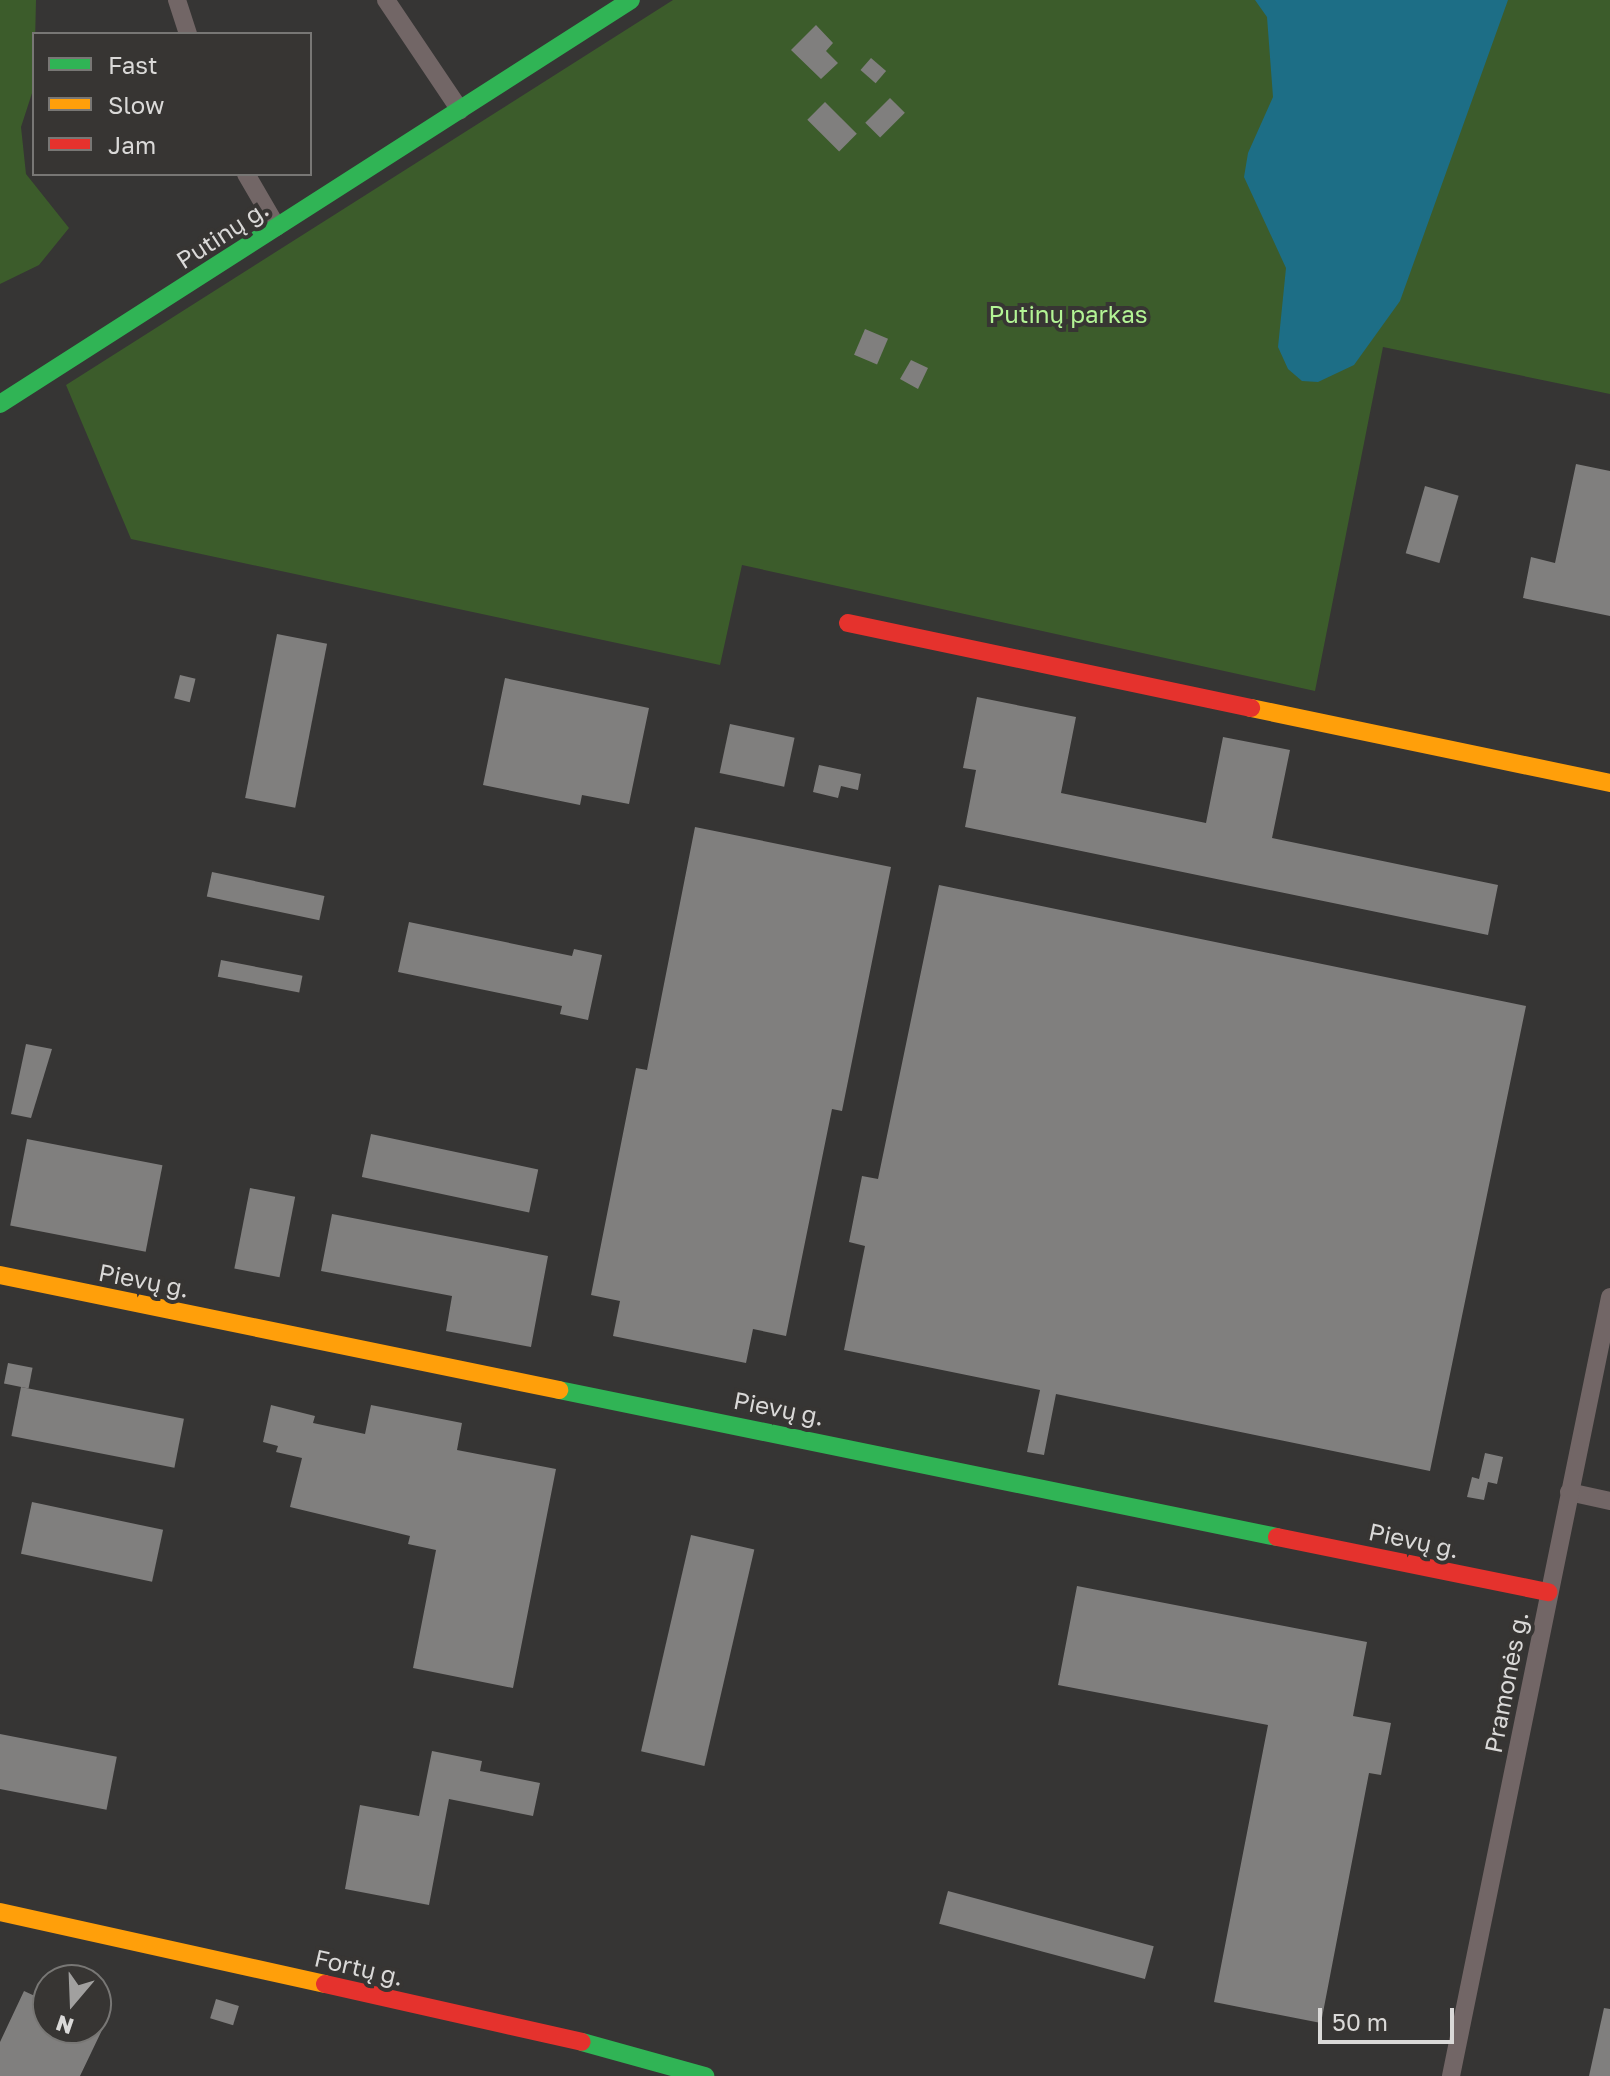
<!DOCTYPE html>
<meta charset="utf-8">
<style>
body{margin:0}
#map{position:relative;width:1610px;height:2076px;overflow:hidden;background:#363534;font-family:"Golos Text",sans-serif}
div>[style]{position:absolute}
.green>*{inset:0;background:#3c5c2b}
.water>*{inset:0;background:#1d6e86}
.building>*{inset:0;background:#807f7e;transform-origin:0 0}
.street>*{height:18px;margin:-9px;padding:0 9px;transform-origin:9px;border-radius:9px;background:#726666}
.fast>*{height:18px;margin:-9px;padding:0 9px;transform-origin:9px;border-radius:9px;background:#30b455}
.slow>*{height:18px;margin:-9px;padding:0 9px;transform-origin:9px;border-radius:9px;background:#ff9f0a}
.jam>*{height:18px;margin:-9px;padding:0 9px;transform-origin:9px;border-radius:9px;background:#e5322d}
span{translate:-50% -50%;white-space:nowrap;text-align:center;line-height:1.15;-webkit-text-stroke:8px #373533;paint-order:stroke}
.street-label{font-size:24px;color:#dad9d8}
.park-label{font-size:24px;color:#b3f495}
.legend{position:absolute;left:32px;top:32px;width:280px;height:144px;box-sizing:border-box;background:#373533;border:2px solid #787775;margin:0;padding:10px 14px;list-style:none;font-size:24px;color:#dad9d8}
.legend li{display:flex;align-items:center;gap:16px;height:40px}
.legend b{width:40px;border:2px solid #787775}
.north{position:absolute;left:32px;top:1964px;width:80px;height:80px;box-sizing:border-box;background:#373533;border:2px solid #787775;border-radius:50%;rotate:199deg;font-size:22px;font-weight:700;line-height:32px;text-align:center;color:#dad9d8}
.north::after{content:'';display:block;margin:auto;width:28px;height:36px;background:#a1a09f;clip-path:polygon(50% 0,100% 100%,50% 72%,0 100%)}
.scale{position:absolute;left:1318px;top:2008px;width:136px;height:36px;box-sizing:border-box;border:4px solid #dad9d8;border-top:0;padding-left:10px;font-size:24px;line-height:28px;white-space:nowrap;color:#dad9d8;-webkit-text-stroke:6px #373533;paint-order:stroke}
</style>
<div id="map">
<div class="green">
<i style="clip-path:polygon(0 0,36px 0,34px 87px,21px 127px,26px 174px,69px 228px,39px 265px,0 284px)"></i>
<i style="clip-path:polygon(673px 0,1610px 0,1610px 394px,1383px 347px,1315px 691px,742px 565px,720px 665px,131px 539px,66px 385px)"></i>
</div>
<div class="water">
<i style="clip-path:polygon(1255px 0,1508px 0,1400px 301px,1354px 365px,1318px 382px,1302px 381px,1288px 369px,1278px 347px,1286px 268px,1244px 177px,1248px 153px,1273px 97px,1267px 17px)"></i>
</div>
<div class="building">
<i style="clip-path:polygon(816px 25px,833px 43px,826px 51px,838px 63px,821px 79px,791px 50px)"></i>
<i style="left:871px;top:58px;width:20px;height:16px;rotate:41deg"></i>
<i style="left:890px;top:98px;width:21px;height:35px;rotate:45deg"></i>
<i style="left:825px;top:102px;width:45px;height:25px;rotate:45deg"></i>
<i style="left:865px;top:329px;width:25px;height:28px;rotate:23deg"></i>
<i style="clip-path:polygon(911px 360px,928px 368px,918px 389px,900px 379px)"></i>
<i style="clip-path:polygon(1576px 464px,1610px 471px,1610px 616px,1523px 598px,1531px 557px,1555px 563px)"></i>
<i style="left:1425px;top:486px;width:35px;height:70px;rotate:16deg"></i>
<i style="left:277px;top:634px;width:51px;height:167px;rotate:11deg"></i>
<i style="left:180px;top:675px;width:16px;height:24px;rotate:14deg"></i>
<i style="clip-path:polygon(505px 678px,649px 708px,629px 804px,582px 795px,580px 805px,483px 785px)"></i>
<i style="clip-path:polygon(977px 697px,1076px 717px,1061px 793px,1206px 823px,1223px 737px,1290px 750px,1272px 838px,1498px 885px,1488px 935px,965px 827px,976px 770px,963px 768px)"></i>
<i style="left:730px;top:724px;width:66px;height:50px;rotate:12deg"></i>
<i style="clip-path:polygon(819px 765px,861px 774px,858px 790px,841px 786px,838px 798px,813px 792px)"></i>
<i style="clip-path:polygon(695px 827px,891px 867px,842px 1111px,832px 1109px,786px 1336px,753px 1329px,746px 1363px,613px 1336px,620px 1301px,591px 1295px,636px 1068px,647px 1070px)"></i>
<i style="left:212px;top:872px;width:115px;height:25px;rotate:12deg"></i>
<i style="clip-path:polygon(939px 885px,1526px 1006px,1430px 1471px,1056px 1394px,1044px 1455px,1027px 1452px,1040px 1390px,844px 1350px,865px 1246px,849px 1242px,862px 1176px,878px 1179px)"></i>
<i style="clip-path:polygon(409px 922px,572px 956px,574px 949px,602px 955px,588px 1020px,560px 1014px,562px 1006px,398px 972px)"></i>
<i style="left:221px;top:960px;width:83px;height:17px;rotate:11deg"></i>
<i style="clip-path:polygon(26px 1044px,52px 1049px,31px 1118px,11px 1114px)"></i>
<i style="left:371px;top:1134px;width:171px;height:44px;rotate:12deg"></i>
<i style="left:27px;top:1139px;width:138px;height:88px;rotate:11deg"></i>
<i style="left:250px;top:1188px;width:46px;height:82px;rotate:11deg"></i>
<i style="clip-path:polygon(332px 1214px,548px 1256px,531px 1347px,446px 1331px,452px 1296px,321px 1271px)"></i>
<i style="left:8px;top:1363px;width:25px;height:21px;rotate:11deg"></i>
<i style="left:21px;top:1387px;width:166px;height:50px;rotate:11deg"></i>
<i style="clip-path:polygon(271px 1405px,315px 1416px,313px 1423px,365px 1434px,371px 1405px,462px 1423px,457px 1450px,556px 1469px,513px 1688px,413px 1668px,436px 1550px,408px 1544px,410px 1536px,290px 1507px,302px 1458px,276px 1452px,278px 1446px,263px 1442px)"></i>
<i style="clip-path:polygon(1485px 1453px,1503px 1457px,1497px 1484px,1488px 1482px,1484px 1500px,1467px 1497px,1472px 1477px,1479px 1479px)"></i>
<i style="left:32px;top:1502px;width:134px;height:53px;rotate:12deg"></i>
<i style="left:691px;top:1535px;width:65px;height:222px;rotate:13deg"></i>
<i style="clip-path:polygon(1077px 1586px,1367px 1642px,1353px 1716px,1391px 1723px,1381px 1775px,1369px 1773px,1321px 2023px,1214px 2002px,1268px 1725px,1058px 1685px)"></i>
<i style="left:0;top:1734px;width:119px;height:54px;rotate:11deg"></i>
<i style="clip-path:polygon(432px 1751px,482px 1761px,480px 1771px,540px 1783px,533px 1816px,449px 1799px,429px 1905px,345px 1889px,360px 1805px,419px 1816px)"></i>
<i style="left:948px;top:1891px;width:213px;height:34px;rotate:15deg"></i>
<i style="clip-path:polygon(24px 1991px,48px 2002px,48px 2028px,103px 2028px,80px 2076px,0 2076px,0 2042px)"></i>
<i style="left:216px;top:1999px;width:24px;height:20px;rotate:17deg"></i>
<i style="clip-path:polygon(1604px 2008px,1610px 2009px,1610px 2076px,1589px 2076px)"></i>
</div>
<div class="street">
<i style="left:177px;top:0;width:36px;rotate:72deg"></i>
<i style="left:386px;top:0;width:133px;rotate:56.1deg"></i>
<i style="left:246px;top:174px;width:61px;rotate:59.7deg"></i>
<i style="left:1569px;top:1492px;width:42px;rotate:12.4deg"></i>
<i style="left:1451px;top:2076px;width:795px;rotate:-78.46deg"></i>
</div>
<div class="fast">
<i style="left:0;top:404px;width:749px;rotate:-32.63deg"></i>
<i style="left:559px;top:1390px;width:733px;rotate:11.57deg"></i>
<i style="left:582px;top:2042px;width:128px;rotate:15.5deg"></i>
</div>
<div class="slow">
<i style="left:1251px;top:708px;width:367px;rotate:11.8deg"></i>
<i style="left:0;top:1275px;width:571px;rotate:11.62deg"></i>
<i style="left:0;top:1912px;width:333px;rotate:12.5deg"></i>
</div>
<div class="jam">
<i style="left:848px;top:623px;width:412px;rotate:11.9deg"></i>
<i style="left:1277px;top:1537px;width:277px;rotate:11.5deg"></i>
<i style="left:325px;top:1984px;width:263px;rotate:12.7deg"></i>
</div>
<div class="street-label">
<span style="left:222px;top:234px;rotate:-33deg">Putinų g.</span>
<span style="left:144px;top:1280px;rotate:11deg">Pievų g.</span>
<span style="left:779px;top:1408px;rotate:11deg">Pievų g.</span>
<span style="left:1414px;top:1540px;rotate:12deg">Pievų g.</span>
<span style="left:1506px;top:1682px;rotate:-79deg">Pramonės g.</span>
<span style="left:359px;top:1967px;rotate:13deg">Fortų g.</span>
</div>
<div class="park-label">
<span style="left:1068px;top:314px">Putinų parkas</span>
</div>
<ul class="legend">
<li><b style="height:10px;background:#30b455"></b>Fast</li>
<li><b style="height:10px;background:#ff9f0a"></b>Slow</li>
<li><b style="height:10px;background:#e5322d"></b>Jam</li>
</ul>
<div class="north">N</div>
<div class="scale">50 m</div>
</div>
